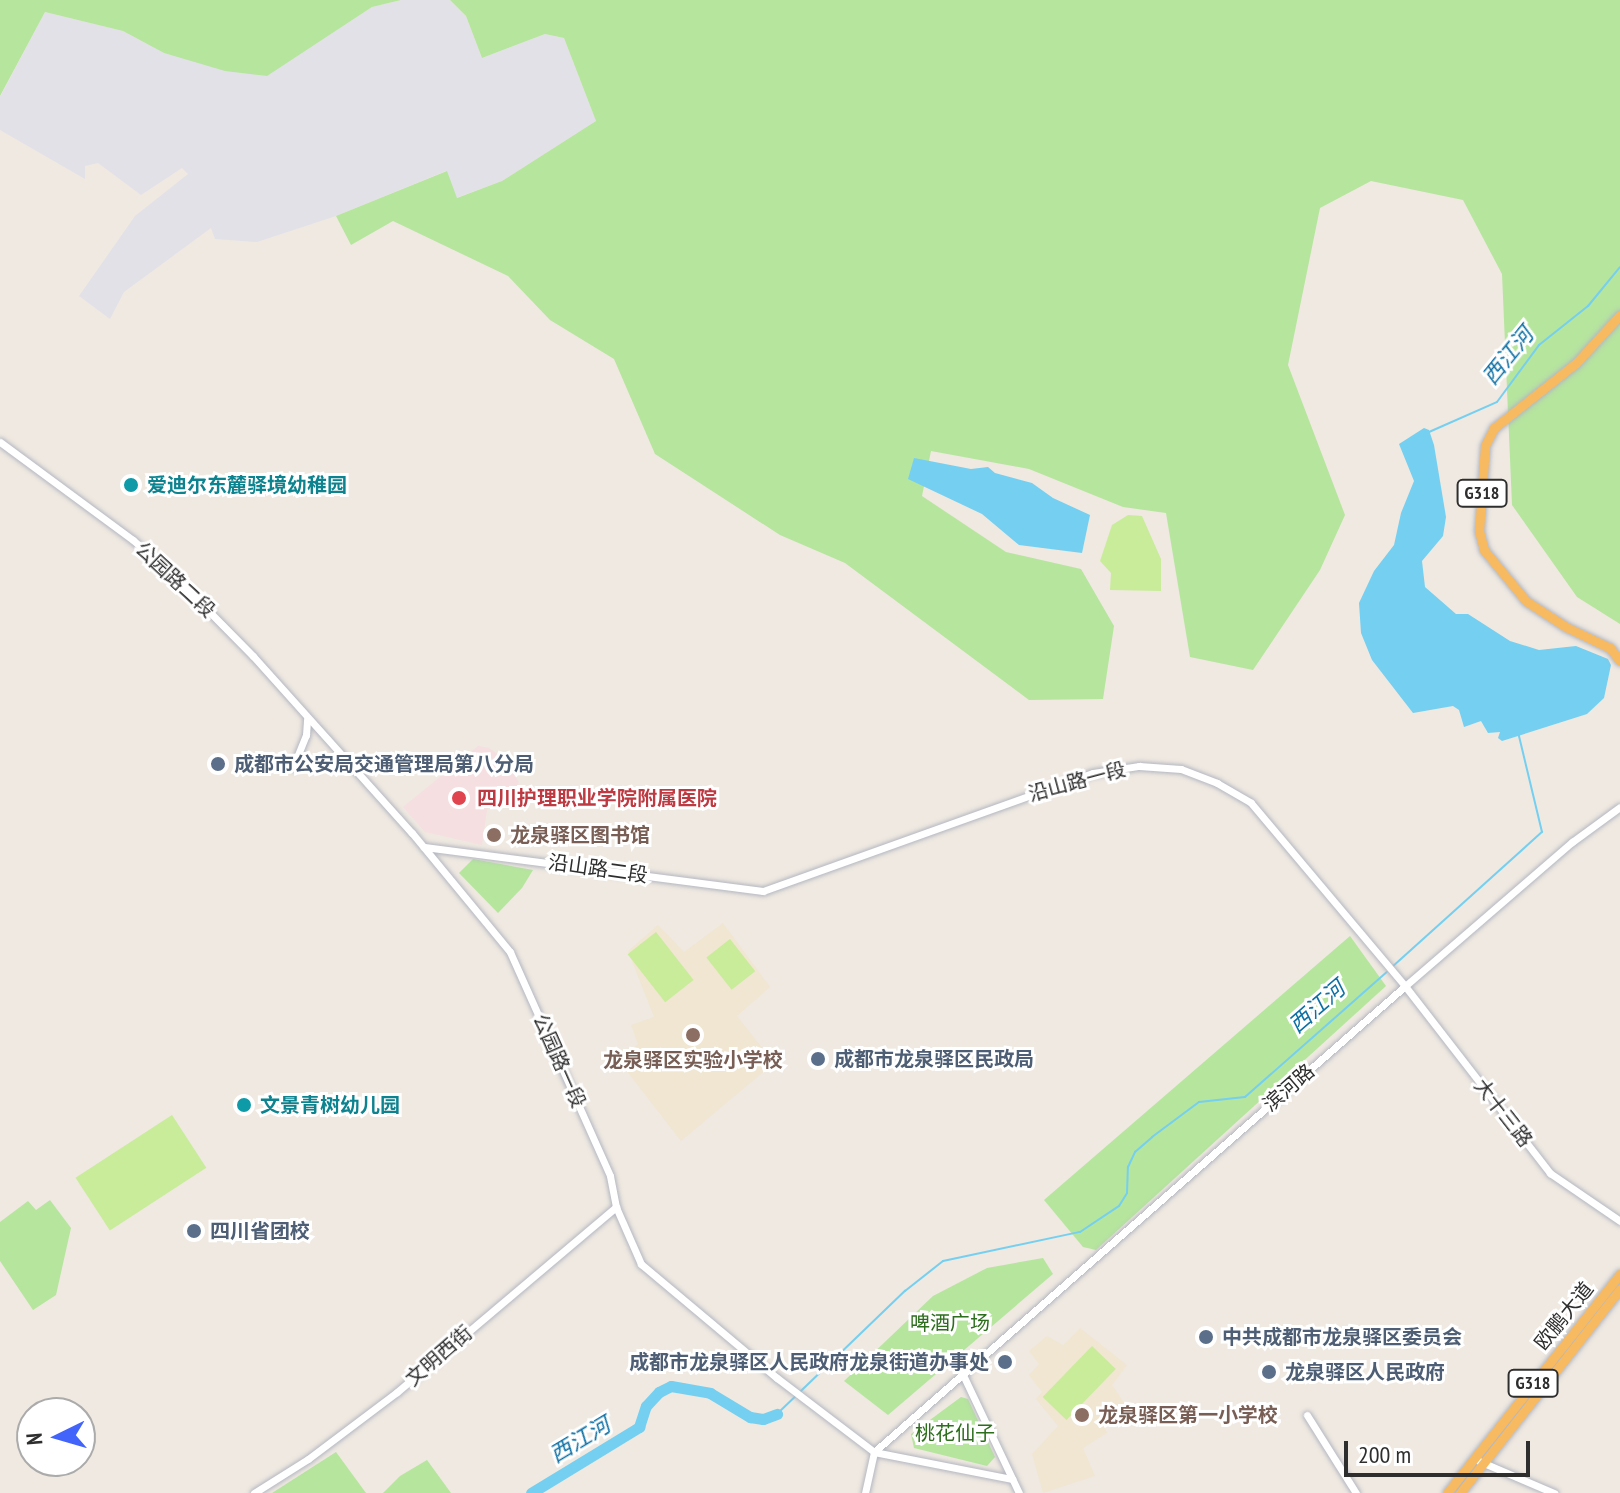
<!DOCTYPE html>
<meta charset="utf-8">
<style>
body{margin:0}
#map{position:relative;width:1620px;height:1493px;overflow:hidden;background:#efe9e1;font-family:"PT Sans Narrow","Noto Sans SC",sans-serif}
div>[style]{position:absolute}
.industrial>*{inset:0;background:#e3e1e8}
.education>*{inset:0;background:#f0e6d1}
.medical>*{inset:0;background:#f5dfe0}
.green>*{inset:0;background:#b6e59e}
.pitch>*{inset:0;background:#c9ec9a;transform-origin:0 0}
.water>*{inset:0;background:#75cff0}
.stream>*{height:2px;margin:-1px;padding:0 1px;transform-origin:1px;border-radius:1px;background:#75cff0}
.river>*{height:11px;margin:-5.5px;padding:0 5.5px;transform-origin:5.5px;border-radius:5.5px;background:#75cff0}
.roads{filter:drop-shadow(0 0 2px #b4b7c1) drop-shadow(0 0 2px #b4b7c1)}
.tertiary>*{height:7px;margin:-3.5px;padding:0 3.5px;transform-origin:3.5px;border-radius:3.5px;background:#fff}
.trunk>*{height:9px;margin:-4.5px;padding:0 4.5px;transform-origin:4.5px;border-radius:4.5px;background:#f8ba60}
.dots>*{width:22px;height:22px;translate:-50% -50%;box-sizing:border-box;border:4px solid #fff;border-radius:50%}
span{translate:-50% -50%;white-space:nowrap;text-align:center;line-height:1.15;-webkit-text-stroke:6px #fff;paint-order:stroke}
.shield-label span{padding:2px 6px;background:#fff;border:2px solid;border-radius:6px;-webkit-text-stroke-width:0}
.shield-label{font-size:18px;color:#2e2e2e;font-weight:700}
.culture-label{font-size:20px;color:#0d838f;font-weight:700}
.left{translate:0 -50%;text-align:left}
.street-label{font-size:20px;color:#2e2e2e}
.service-label{font-size:20px;color:#4e5e75;font-weight:700}
.right{translate:-100% -50%;text-align:right}
.health-label{font-size:20px;color:#be3a42;font-weight:700}
.education-label{font-size:20px;color:#785e54;font-weight:700}
.park-label{font-size:20px;color:#2c6e1b}
.water-label{font-size:22px;color:#0d6fa3;font-style:italic}
.north{position:absolute;left:16px;top:1397px;width:80px;height:80px;box-sizing:border-box;background:#fff;border:2px solid #ababab;border-radius:50%;rotate:265deg;font-size:22px;font-weight:700;line-height:32px;text-align:center;color:#2e2e2e}
.north::after{content:'';display:block;margin:auto;width:28px;height:36px;background:#4264fb;clip-path:polygon(50% 0,100% 100%,50% 72%,0 100%)}
.scale{position:absolute;left:1344px;top:1441px;width:186px;height:36px;box-sizing:border-box;border:4px solid #2e2e2e;border-top:0;padding-left:10px;font-size:24px;line-height:28px;white-space:nowrap;color:#2e2e2e;-webkit-text-stroke:6px #fff;paint-order:stroke}
</style>
<div id="map">
<div class="industrial">
<i style="clip-path:polygon(401px 0,450px 0,466px 16px,482px 58px,545px 34px,564px 38px,596px 121px,502px 181px,456px 198px,446px 171px,336px 216px,257px 242px,215px 239px,211px 228px,124px 292px,110px 319px,79px 296px,135px 216px,188px 174px,182px 168px,141px 195px,98px 163px,85px 166px,85px 179px,0 130px,0 97px,45px 12px,123px 31px,164px 53px,266px 76px,372px 7px)"></i>
</div>
<div class="education">
<i style="clip-path:polygon(723px 923px,770px 987px,737px 1016px,774px 1063px,681px 1141px,619px 1061px,638px 1044px,631px 1025px,654px 1017px,628px 951px,658px 925px,684px 952px)"></i>
<i style="clip-path:polygon(1080px 1328px,1127px 1365px,1112px 1385px,1127px 1407px,1103px 1424px,1107px 1433px,1083px 1448px,1095px 1476px,1043px 1493px,1032px 1454px,1058px 1426px,1036px 1399px,1042px 1392px,1029px 1375px,1039px 1364px,1029px 1351px,1047px 1336px,1063px 1345px)"></i>
</div>
<div class="medical">
<i style="clip-path:polygon(478px 746px,489px 748px,503px 758px,519px 782px,516px 794px,492px 802px,487px 810px,482px 845px,425px 832px,403px 807px)"></i>
</div>
<div class="green">
<i style="clip-path:polygon(0 0,401px 0,372px 7px,267px 76px,225px 71px,164px 53px,123px 31px,45px 12px,0 96px)"></i>
<i style="clip-path:polygon(450px 0,1620px 0,1620px 624px,1577px 597px,1512px 505px,1502px 274px,1463px 200px,1371px 181px,1320px 208px,1288px 365px,1345px 515px,1320px 570px,1253px 670px,1190px 657px,1166px 513px,1123px 507px,1029px 469px,931px 451px,922px 496px,1006px 552px,1081px 569px,1114px 626px,1103px 699px,1029px 700px,845px 563px,780px 535px,655px 454px,614px 359px,550px 320px,508px 276px,393px 221px,351px 245px,336px 216px,447px 171px,457px 198px,502px 181px,596px 121px,564px 38px,545px 34px,482px 58px,466px 16px)"></i>
<i style="clip-path:polygon(473px 859px,533px 870px,522px 888px,498px 913px,459px 873px)"></i>
<i style="clip-path:polygon(1350px 936px,1386px 986px,1096px 1250px,1083px 1247px,1044px 1200px)"></i>
<i style="clip-path:polygon(50px 1200px,71px 1228px,56px 1295px,33px 1310px,0 1261px,0 1222px,28px 1201px,36px 1210px)"></i>
<i style="clip-path:polygon(1043px 1258px,1053px 1274px,888px 1415px,844px 1381px,933px 1296px,987px 1268px)"></i>
<i style="clip-path:polygon(961px 1397px,968px 1399px,995px 1457px,987px 1466px,914px 1448px,911px 1434px)"></i>
<i style="clip-path:polygon(336px 1452px,366px 1493px,272px 1493px)"></i>
<i style="clip-path:polygon(427px 1460px,451px 1493px,383px 1493px,400px 1476px)"></i>
</div>
<div class="pitch">
<i style="clip-path:polygon(1128px 515px,1142px 516px,1161px 559px,1161px 591px,1110px 590px,1111px 573px,1100px 561px,1112px 525px)"></i>
<i style="left:656px;top:932px;width:61px;height:36px;rotate:52deg"></i>
<i style="left:730px;top:939px;width:41px;height:30px;rotate:52deg"></i>
<i style="left:172px;top:1115px;width:63px;height:115px;rotate:57deg"></i>
<i style="left:1092px;top:1346px;width:33px;height:71px;rotate:44deg"></i>
</div>
<div class="water">
<i style="clip-path:polygon(1424px 428px,1429px 430px,1434px 445px,1446px 517px,1443px 536px,1422px 561px,1425px 587px,1456px 614px,1468px 614px,1510px 641px,1539px 650px,1576px 646px,1608px 659px,1611px 665px,1604px 698px,1587px 714px,1502px 741px,1498px 738px,1500px 732px,1488px 733px,1481px 721px,1464px 727px,1459px 710px,1453px 706px,1413px 713px,1372px 660px,1361px 633px,1359px 603px,1374px 571px,1394px 545px,1401px 513px,1414px 481px,1399px 444px)"></i>
<i style="clip-path:polygon(914px 458px,971px 469px,988px 467px,995px 473px,1032px 483px,1053px 498px,1090px 515px,1082px 553px,1019px 545px,982px 514px,908px 479px)"></i>
</div>
<div class="stream">
<i style="left:1429px;top:432px;width:74px;rotate:-23.8deg"></i>
<i style="left:1497px;top:402px;width:71px;rotate:-53.6deg"></i>
<i style="left:1539px;top:345px;width:63px;rotate:-38.5deg"></i>
<i style="left:1588px;top:306px;width:50px;rotate:-50.6deg"></i>
<i style="left:1392px;top:967px;width:202px;rotate:-42deg"></i>
<i style="left:1542px;top:832px;width:103px;rotate:-103.5deg"></i>
<i style="left:777px;top:1414px;width:178px;rotate:-43.9deg"></i>
<i style="left:905px;top:1291px;width:48px;rotate:-38.3deg"></i>
<i style="left:943px;top:1261px;width:140px;rotate:-12deg"></i>
<i style="left:1080px;top:1232px;width:47px;rotate:-33.7deg"></i>
<i style="left:1119px;top:1206px;width:15px;rotate:-58deg"></i>
<i style="left:1127px;top:1193px;width:26px;rotate:-88deg"></i>
<i style="left:1128px;top:1167px;width:17px;rotate:-65deg"></i>
<i style="left:1135px;top:1152px;width:23px;rotate:-41deg"></i>
<i style="left:1152px;top:1137px;width:59px;rotate:-36.7deg"></i>
<i style="left:1199px;top:1102px;width:46px;rotate:-6.2deg"></i>
<i style="left:1245px;top:1097px;width:189px;rotate:-41.4deg"></i>
</div>
<div class="river">
<i style="left:531px;top:1493px;width:127px;rotate:-31.4deg"></i>
<i style="left:639px;top:1427px;width:22px;rotate:-72deg"></i>
<i style="left:646px;top:1406px;width:19px;rotate:-47deg"></i>
<i style="left:659px;top:1392px;width:13px;rotate:-27deg"></i>
<i style="left:671px;top:1386px;width:40px;rotate:10deg"></i>
<i style="left:710px;top:1393px;width:47px;rotate:31deg"></i>
<i style="left:750px;top:1417px;width:13px;rotate:9deg"></i>
<i style="left:763px;top:1419px;width:15px;rotate:-20deg"></i>
</div>
<div class="roads">
<div class="tertiary">
<i style="left:0;top:442px;width:165px;rotate:36.4deg"></i>
<i style="left:133px;top:540px;width:67px;rotate:42deg"></i>
<i style="left:183px;top:585px;width:100px;rotate:45.4deg"></i>
<i style="left:253px;top:656px;width:238px;rotate:48.1deg"></i>
<i style="left:412px;top:833px;width:154px;rotate:50.5deg"></i>
<i style="left:510px;top:952px;width:245px;rotate:65.9deg"></i>
<i style="left:610px;top:1176px;width:32px;rotate:79deg"></i>
<i style="left:616px;top:1207px;width:62px;rotate:66.3deg"></i>
<i style="left:641px;top:1264px;width:177px;rotate:40deg"></i>
<i style="left:777px;top:1378px;width:122px;rotate:37.3deg"></i>
<i style="left:874px;top:1452px;width:141px;rotate:11.1deg"></i>
<i style="left:293px;top:767px;width:35px;rotate:-68deg"></i>
<i style="left:306px;top:735px;width:16px;rotate:-86deg"></i>
<i style="left:424px;top:847px;width:342px;rotate:7.4deg"></i>
<i style="left:763px;top:891px;width:350px;rotate:-19.7deg"></i>
<i style="left:1093px;top:773px;width:47px;rotate:-8.7deg"></i>
<i style="left:1139px;top:766px;width:42px;rotate:4.1deg"></i>
<i style="left:1181px;top:769px;width:39px;rotate:21deg"></i>
<i style="left:1217px;top:783px;width:39px;rotate:30deg"></i>
<i style="left:1251px;top:803px;width:239px;rotate:49.9deg"></i>
<i style="left:1405px;top:986px;width:237px;rotate:52.2deg"></i>
<i style="left:1550px;top:1173px;width:85px;rotate:34.4deg"></i>
<i style="left:964px;top:1377px;width:128px;rotate:64.6deg"></i>
<i style="left:1307px;top:1415px;width:92px;rotate:57.9deg"></i>
<i style="left:874px;top:1452px;width:706px;rotate:-41.27deg"></i>
<i style="left:1405px;top:986px;width:221px;rotate:-40.8deg"></i>
<i style="left:1572px;top:842px;width:59px;rotate:-36.1deg"></i>
<i style="left:1479px;top:1461px;width:82px;rotate:23.1deg"></i>
<i style="left:254px;top:1493px;width:64px;rotate:-32.2deg"></i>
<i style="left:308px;top:1459px;width:111px;rotate:-37deg"></i>
<i style="left:397px;top:1392px;width:287px;rotate:-40.2deg"></i>
<i style="left:865px;top:1493px;width:42px;rotate:-77.6deg"></i>
</div>
<div class="trunk">
<i style="left:1620px;top:315px;width:65px;rotate:132.5deg"></i>
<i style="left:1576px;top:363px;width:105px;rotate:141.6deg"></i>
<i style="left:1494px;top:428px;width:20px;rotate:117deg"></i>
<i style="left:1485px;top:446px;width:85px;rotate:94deg"></i>
<i style="left:1479px;top:531px;width:20px;rotate:75deg"></i>
<i style="left:1484px;top:550px;width:66px;rotate:50.5deg"></i>
<i style="left:1526px;top:601px;width:48px;rotate:33deg"></i>
<i style="left:1566px;top:627px;width:49px;rotate:25.5deg"></i>
<i style="left:1610px;top:648px;width:16px;rotate:52deg"></i>
<i style="left:1447px;top:1493px;width:279px;rotate:-51.7deg"></i>
<i style="left:1460px;top:1493px;width:259px;rotate:-51.9deg"></i>
</div>
</div>
<div class="dots">
<i style="left:131px;top:485px;background:#0f9aa8"></i>
<i style="left:218px;top:764px;background:#5c6f8a"></i>
<i style="left:459px;top:798px;background:#e0444e"></i>
<i style="left:494px;top:835px;background:#8d6e63"></i>
<i style="left:693px;top:1035px;background:#8d6e63"></i>
<i style="left:818px;top:1059px;background:#5c6f8a"></i>
<i style="left:244px;top:1105px;background:#0f9aa8"></i>
<i style="left:194px;top:1231px;background:#5c6f8a"></i>
<i style="left:1206px;top:1337px;background:#5c6f8a"></i>
<i style="left:1005px;top:1362px;background:#5c6f8a"></i>
<i style="left:1269px;top:1372px;background:#5c6f8a"></i>
<i style="left:1082px;top:1415px;background:#8d6e63"></i>
</div>
<div class="shield-label">
<span style="left:1482px;top:493px">G318</span>
<span style="left:1533px;top:1383px">G318</span>
</div>
<div class="culture-label">
<span class="left" style="left:147px;top:485px">爱迪尔东麓驿境幼稚园</span>
<span class="left" style="left:260px;top:1105px">文景青树幼儿园</span>
</div>
<div class="street-label">
<span style="left:175px;top:580px;rotate:43deg">公园路二段</span>
<span style="left:1077px;top:782px;rotate:-15deg">沿山路一段</span>
<span style="left:598px;top:869px;rotate:8deg">沿山路二段</span>
<span style="left:559px;top:1061px;rotate:66deg">公园路一段</span>
<span style="left:1289px;top:1088px;rotate:-41deg">滨河路</span>
<span style="left:1503px;top:1113px;rotate:52deg">大十三路</span>
<span style="left:1564px;top:1316px;rotate:-51deg">欧鹏大道</span>
<span style="left:439px;top:1356px;rotate:-41deg">文明西街</span>
</div>
<div class="service-label">
<span class="left" style="left:234px;top:764px">成都市公安局交通管理局第八分局</span>
<span class="left" style="left:834px;top:1059px">成都市龙泉驿区民政局</span>
<span class="left" style="left:210px;top:1231px">四川省团校</span>
<span class="left" style="left:1222px;top:1337px">中共成都市龙泉驿区委员会</span>
<span class="right" style="left:989px;top:1362px">成都市龙泉驿区人民政府龙泉街道办事处</span>
<span class="left" style="left:1285px;top:1372px">龙泉驿区人民政府</span>
</div>
<div class="health-label">
<span class="left" style="left:477px;top:798px">四川护理职业学院附属医院</span>
</div>
<div class="education-label">
<span class="left" style="left:510px;top:835px">龙泉驿区图书馆</span>
<span style="left:693px;top:1060px">龙泉驿区实验小学校</span>
<span class="left" style="left:1098px;top:1415px">龙泉驿区第一小学校</span>
</div>
<div class="park-label">
<span style="left:950px;top:1323px">啤酒广场</span>
<span style="left:955px;top:1433px">桃花仙子</span>
</div>
<div class="water-label">
<span style="left:1508px;top:356px;rotate:-51deg">西江河</span>
<span style="left:1317px;top:1007px;rotate:-41deg">西江河</span>
<span style="left:580px;top:1440px;rotate:-31deg">西江河</span>
</div>
<div class="north">N</div>
<div class="scale">200 m</div>
</div>
